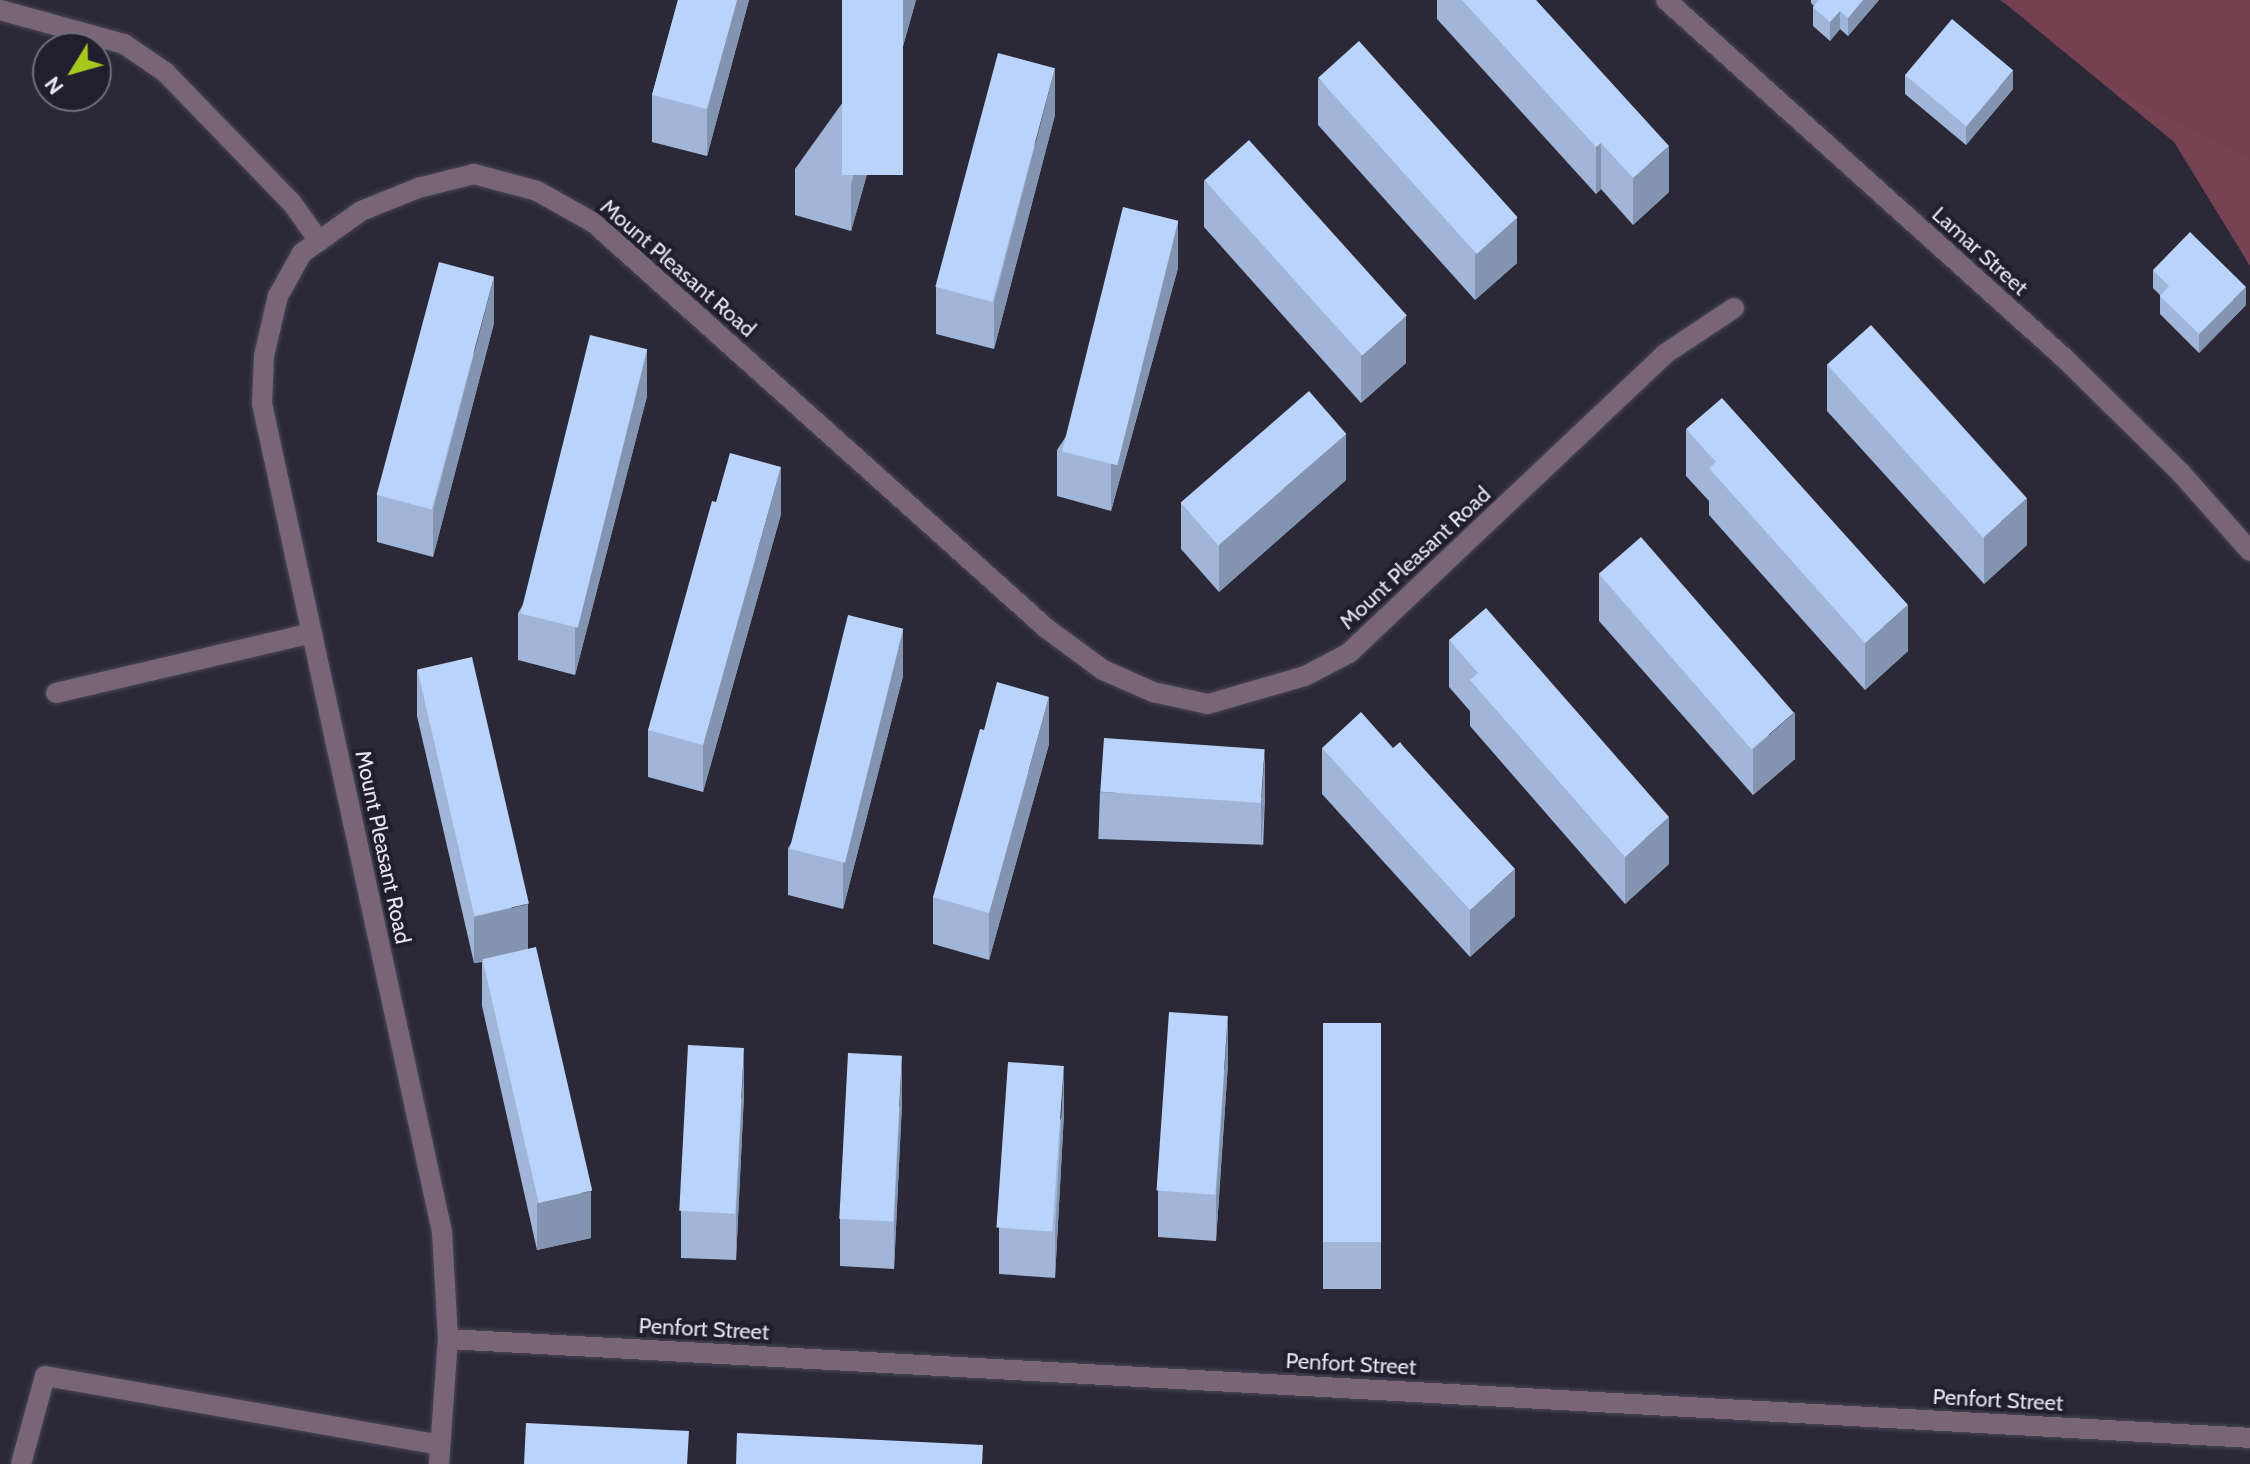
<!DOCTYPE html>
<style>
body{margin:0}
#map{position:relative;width:2250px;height:1464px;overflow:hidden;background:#2b2838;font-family:Cabin,sans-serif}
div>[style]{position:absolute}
.green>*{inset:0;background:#744250}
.forest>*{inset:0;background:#743f4e}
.roads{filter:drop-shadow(0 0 2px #494655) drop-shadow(0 0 2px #494655)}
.minor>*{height:20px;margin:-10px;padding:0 10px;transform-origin:10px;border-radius:10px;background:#786677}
.wall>*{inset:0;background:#a0b5d7;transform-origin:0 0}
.shaded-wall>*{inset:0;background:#8294af}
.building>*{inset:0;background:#bad3fa;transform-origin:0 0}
span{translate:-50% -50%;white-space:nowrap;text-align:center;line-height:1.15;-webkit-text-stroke:8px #211e2e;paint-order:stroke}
.street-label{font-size:22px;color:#e5e4ef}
.north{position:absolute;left:32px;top:32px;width:80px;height:80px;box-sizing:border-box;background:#211e2e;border:2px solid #6f6d7b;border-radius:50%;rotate:233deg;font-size:22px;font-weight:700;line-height:32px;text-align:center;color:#e5e4ef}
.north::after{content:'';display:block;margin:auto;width:28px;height:36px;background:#a7c81f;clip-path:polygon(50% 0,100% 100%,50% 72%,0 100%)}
</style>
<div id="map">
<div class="green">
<i style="clip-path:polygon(2001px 0,2250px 0,2250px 266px,2174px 142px)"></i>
</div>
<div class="forest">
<i style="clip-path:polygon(2000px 0,2250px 0,2250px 159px,2133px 99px)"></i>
</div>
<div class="roads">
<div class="minor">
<i style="left:1666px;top:0;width:534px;rotate:41.96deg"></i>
<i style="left:2063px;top:357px;width:165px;rotate:44.5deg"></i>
<i style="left:2181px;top:473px;width:104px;rotate:48.5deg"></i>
<i style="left:0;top:10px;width:129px;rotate:15.3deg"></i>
<i style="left:124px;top:44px;width:50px;rotate:34.3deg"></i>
<i style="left:165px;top:72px;width:182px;rotate:45.9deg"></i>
<i style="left:292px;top:203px;width:47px;rotate:54.6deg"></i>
<i style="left:56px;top:693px;width:263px;rotate:-13.2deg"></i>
<i style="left:448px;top:1339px;width:1805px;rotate:3.14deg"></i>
<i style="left:21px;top:1464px;width:91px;rotate:-74.7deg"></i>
<i style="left:45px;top:1376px;width:401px;rotate:9.9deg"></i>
<i style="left:439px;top:1464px;width:125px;rotate:-85.9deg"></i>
<i style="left:448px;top:1339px;width:107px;rotate:-93.2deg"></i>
<i style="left:442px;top:1232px;width:847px;rotate:-102.26deg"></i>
<i style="left:262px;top:404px;width:48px;rotate:-87.6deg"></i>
<i style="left:264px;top:356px;width:62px;rotate:-76.9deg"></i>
<i style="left:278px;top:296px;width:49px;rotate:-60.8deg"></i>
<i style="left:302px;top:253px;width:72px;rotate:-35.4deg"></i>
<i style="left:361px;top:211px;width:61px;rotate:-22deg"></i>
<i style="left:418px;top:188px;width:58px;rotate:-14deg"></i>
<i style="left:474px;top:174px;width:65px;rotate:15.1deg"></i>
<i style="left:537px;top:191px;width:65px;rotate:29.3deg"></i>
<i style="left:594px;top:223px;width:607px;rotate:41.86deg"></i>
<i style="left:1046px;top:628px;width:71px;rotate:36.4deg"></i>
<i style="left:1103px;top:670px;width:55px;rotate:23.7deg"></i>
<i style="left:1153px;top:692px;width:56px;rotate:12.3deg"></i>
<i style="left:1208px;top:704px;width:101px;rotate:-16.1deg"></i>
<i style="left:1305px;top:676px;width:50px;rotate:-27.6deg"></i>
<i style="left:1349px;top:653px;width:435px;rotate:-43.4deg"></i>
<i style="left:1665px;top:354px;width:83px;rotate:-33.7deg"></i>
</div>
</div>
<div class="wall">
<i style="clip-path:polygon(678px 0,749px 0,707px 156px,652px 142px,652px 95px)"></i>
<i style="clip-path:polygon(916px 0,851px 231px,795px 215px,795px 169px)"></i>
<i style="clip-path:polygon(1437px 0,1536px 0,1669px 192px,1633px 225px,1601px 189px,1596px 194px,1437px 19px)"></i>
<i style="clip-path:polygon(1811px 0,1879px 0,1848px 36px,1840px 29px,1830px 41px,1813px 26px,1813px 7px,1814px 6px,1811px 3px)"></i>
<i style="clip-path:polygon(1905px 75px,2013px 89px,1966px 145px,1905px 94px)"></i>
<i style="clip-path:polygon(1318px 78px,1517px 263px,1475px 300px,1318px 125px)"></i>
<i style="clip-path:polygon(1055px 115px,994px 349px,936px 334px,936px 287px)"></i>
<i style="clip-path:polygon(1204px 180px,1406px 363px,1361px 403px,1204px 227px)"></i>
<i style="clip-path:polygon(1178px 268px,1111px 511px,1057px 496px,1057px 450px)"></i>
<i style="clip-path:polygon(2153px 270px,2246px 305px,2199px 353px,2160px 314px,2160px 295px,2153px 288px)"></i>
<i style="clip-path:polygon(494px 323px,433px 557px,377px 542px,377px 495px)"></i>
<i style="clip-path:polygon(1827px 364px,2027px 545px,1984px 584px,1827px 411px)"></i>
<i style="clip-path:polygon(647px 396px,575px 675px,518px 660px,518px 613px)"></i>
<i style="clip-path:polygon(1686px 429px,1908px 651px,1865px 690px,1709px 515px,1709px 501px,1686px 476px)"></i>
<i style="clip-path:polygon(1346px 480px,1219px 592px,1181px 549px,1181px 503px)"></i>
<i style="clip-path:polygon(781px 514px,703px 792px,648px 777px,648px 730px)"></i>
<i style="clip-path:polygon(1599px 574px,1795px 759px,1753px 795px,1599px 621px)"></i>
<i style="clip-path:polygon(1449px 640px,1669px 864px,1625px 904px,1470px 726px,1470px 711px,1449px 687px)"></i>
<i style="clip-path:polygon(417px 669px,528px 949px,591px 1238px,537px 1250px,482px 1006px,482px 962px,474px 963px,417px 716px)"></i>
<i style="clip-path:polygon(903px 676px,843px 909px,788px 895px,788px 848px)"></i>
<i style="clip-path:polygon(1049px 744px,989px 960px,933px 944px,933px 897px)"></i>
<i style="clip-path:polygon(1322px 748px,1393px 748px,1515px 916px,1470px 957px,1322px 794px)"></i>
<i style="left:1100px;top:792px;width:165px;height:47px;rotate:2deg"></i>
<i style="left:1323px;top:1023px;width:58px;height:266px"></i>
<i style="clip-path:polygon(1228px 1063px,1216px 1241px,1158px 1237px,1158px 1191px)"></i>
<i style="clip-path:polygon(744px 1094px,736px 1260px,681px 1258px,681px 1211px)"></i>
<i style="clip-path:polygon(902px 1102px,894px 1269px,840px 1266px,840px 1219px)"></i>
<i style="clip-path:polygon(1064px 1113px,1055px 1278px,999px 1274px,999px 1228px)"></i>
</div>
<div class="shaded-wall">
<i style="clip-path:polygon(737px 0,749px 0,707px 156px,707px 109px)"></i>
<i style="clip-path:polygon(903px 0,916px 0,851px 231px,851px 184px)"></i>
<i style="clip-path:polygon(1863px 0,1879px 0,1848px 36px,1848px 18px)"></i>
<i style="clip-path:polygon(1840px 11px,1840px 29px,1830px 41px,1830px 22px)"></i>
<i style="clip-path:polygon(1055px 68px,1055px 115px,994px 349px,994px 302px)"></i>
<i style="clip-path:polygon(2013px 71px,2013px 89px,1966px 145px,1966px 127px)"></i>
<i style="clip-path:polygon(1601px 143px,1601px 189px,1596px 194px,1596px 147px)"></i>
<i style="clip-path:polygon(1669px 146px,1669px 192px,1633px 225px,1633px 178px)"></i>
<i style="clip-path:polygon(1517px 217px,1517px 263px,1475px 300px,1475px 254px)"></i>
<i style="clip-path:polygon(1178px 221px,1178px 268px,1111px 511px,1111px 464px)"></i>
<i style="clip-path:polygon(494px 277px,494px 323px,433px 557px,433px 510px)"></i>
<i style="clip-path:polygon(2246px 287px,2246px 305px,2199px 353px,2199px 334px)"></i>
<i style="clip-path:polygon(1406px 316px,1406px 363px,1361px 403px,1361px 356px)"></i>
<i style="clip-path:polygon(647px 349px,647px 396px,575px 675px,575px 628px)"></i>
<i style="clip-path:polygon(1346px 434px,1346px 480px,1219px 592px,1219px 545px)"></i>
<i style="clip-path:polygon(781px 467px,781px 514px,703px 792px,703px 745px)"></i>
<i style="clip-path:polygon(2027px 498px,2027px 545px,1984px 584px,1984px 537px)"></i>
<i style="clip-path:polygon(1908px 605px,1908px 651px,1865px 690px,1865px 643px)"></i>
<i style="clip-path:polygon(903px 629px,903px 676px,843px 909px,843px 862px)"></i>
<i style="clip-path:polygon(1049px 697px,1049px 744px,989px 960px,989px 913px)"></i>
<i style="clip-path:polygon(1795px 712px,1795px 759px,1753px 795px,1753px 749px)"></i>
<i style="clip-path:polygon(1265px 750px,1265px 797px,1261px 850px,1261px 803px)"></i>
<i style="clip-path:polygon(1669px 817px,1669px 864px,1625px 904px,1625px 857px)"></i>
<i style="clip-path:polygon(1515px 869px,1515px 916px,1470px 957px,1470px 910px)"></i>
<i style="clip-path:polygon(528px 904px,528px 951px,474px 963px,474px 917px)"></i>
<i style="clip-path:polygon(1228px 1016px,1228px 1063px,1216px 1241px,1216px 1195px)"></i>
<i style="clip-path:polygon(744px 1048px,744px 1094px,736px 1260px,736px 1213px)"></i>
<i style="clip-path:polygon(902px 1056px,902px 1102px,894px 1269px,894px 1222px)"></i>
<i style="clip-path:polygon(1064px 1066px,1064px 1113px,1055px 1278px,1055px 1231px)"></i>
<i style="clip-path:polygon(591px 1191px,591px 1238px,537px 1250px,537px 1203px)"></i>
</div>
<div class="building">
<i style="clip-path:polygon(678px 0,737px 0,707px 109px,652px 95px)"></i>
<i style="left:842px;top:0;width:61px;height:175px"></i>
<i style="clip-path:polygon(1462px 0,1536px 0,1669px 146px,1633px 178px,1601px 143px,1596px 147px)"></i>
<i style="clip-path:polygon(1819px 0,1863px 0,1848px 18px,1840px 11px,1830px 22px,1813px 7px)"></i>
<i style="left:1952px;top:19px;width:80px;height:73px;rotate:40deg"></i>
<i style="left:1359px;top:41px;width:237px;height:55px;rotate:48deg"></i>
<i style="left:998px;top:53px;width:59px;height:242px;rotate:15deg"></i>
<i style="left:1249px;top:140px;width:236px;height:60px;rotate:48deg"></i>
<i style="left:1123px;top:207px;width:57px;height:252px;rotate:14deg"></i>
<i style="clip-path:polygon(2190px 232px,2246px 287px,2199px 334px,2160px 296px,2169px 286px,2153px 270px)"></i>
<i style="left:439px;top:262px;width:57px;height:241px;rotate:15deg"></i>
<i style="left:1871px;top:325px;width:233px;height:59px;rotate:48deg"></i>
<i style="left:590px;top:335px;width:59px;height:287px;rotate:14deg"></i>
<i style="left:1309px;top:391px;width:57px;height:170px;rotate:49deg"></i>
<i style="clip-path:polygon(1722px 398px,1908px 605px,1865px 643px,1709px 468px,1716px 462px,1686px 429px)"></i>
<i style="clip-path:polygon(730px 453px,781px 467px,703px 745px,648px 730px,712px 501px,716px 502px)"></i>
<i style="left:1641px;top:537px;width:233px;height:56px;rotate:49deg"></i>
<i style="clip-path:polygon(1486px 608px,1669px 817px,1625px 857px,1470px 680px,1478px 673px,1449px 640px)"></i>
<i style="left:848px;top:615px;width:57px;height:241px;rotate:14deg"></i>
<i style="left:472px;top:657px;width:253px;height:56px;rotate:77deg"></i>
<i style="clip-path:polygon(997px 682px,1049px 697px,989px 913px,933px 897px,980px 729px,984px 730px)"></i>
<i style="clip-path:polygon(1361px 712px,1393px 748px,1400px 742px,1403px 746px,1515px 869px,1470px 910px,1322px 748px)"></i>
<i style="left:1104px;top:738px;width:161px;height:54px;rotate:4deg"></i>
<i style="left:536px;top:947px;width:250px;height:55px;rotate:77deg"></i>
<i style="left:1169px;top:1012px;width:59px;height:179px;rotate:4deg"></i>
<i style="left:1323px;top:1023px;width:58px;height:219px"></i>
<i style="left:688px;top:1045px;width:56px;height:166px;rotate:3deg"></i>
<i style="left:848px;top:1053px;width:54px;height:166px;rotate:3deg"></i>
<i style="left:1008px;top:1062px;width:56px;height:166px;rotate:4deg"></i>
<i style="clip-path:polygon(526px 1423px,689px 1431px,687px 1464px,524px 1464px)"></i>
<i style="clip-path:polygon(737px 1433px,983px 1445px,982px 1464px,736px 1464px)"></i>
</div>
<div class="street-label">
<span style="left:1980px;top:251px;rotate:42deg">Lamar Street</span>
<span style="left:678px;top:268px;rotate:41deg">Mount Pleasant Road</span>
<span style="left:1415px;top:558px;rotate:-43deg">Mount Pleasant Road</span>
<span style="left:383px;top:847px;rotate:78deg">Mount Pleasant Road</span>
<span style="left:704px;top:1329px;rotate:3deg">Penfort Street</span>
<span style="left:1351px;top:1364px;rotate:3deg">Penfort Street</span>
<span style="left:1998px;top:1400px;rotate:3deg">Penfort Street</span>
</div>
<div class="north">N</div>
</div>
